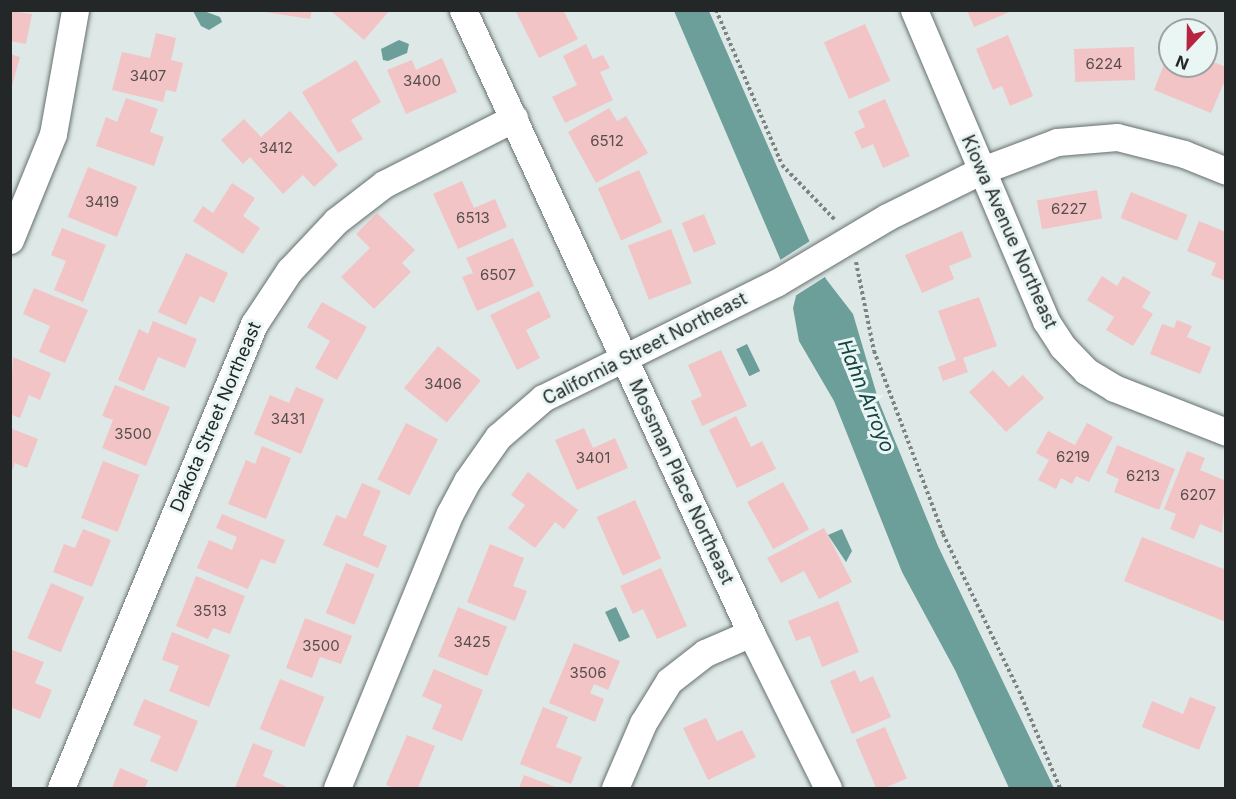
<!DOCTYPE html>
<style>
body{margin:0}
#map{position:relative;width:1236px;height:799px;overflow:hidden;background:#dde8e7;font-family:Inter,sans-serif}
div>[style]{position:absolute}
.water>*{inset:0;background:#6c9e9a;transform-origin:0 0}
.pier>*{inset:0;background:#dde8e7}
.building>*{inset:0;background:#f3c4c5;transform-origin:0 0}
.path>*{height:4px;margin-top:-2px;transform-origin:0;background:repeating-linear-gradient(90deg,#7c8483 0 3px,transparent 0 6px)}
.roads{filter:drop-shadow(0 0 2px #66706f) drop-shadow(0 0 2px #66706f)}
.minor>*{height:27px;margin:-13.5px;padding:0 13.5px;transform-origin:13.5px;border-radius:13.5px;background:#fff}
span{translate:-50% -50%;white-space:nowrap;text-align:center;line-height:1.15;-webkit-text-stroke:6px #eaf6f4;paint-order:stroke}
.number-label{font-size:15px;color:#574e4e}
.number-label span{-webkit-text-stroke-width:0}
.street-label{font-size:18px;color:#232727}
.water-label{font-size:20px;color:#154442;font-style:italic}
.frame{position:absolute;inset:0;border:12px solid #232727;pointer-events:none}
.north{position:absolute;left:1158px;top:18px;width:60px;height:60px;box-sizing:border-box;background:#eaf6f4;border:2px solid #9aa3a2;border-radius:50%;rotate:202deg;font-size:16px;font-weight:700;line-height:24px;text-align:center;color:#232727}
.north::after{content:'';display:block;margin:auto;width:21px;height:27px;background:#b62440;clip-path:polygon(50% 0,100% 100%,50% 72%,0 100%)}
</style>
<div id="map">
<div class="water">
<i style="clip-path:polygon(193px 11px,204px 11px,220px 17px,222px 22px,209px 30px,201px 26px)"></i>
<i style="clip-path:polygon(674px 11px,709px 11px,826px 279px,853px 314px,879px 402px,938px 546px,1054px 788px,1009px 788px,955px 670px,902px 572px,834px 401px,799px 341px,793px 308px,796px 296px)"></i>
<i style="clip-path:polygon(399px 40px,409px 44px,407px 53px,388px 61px,383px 60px,381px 49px)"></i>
<i style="left:747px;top:344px;width:30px;height:12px;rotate:64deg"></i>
<i style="clip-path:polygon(842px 529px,852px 551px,846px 562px,828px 535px)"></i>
<i style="left:616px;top:607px;width:33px;height:12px;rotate:65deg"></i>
</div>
<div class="pier">
<i style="clip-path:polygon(810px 241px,828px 275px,792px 298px,777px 262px)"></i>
</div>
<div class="building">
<i style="clip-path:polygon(252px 10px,312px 10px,310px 19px)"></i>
<i style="clip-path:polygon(330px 10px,390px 10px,364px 40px)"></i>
<i style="clip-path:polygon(515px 10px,563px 10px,578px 39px,539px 58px)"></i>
<i style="clip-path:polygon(967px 10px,1012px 10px,1012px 11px,974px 27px)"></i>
<i style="clip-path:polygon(10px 11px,32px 14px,26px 44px,10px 41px)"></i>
<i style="left:865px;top:24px;width:62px;height:45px;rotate:66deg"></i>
<i style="clip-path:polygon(156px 33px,176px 38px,171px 60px,183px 63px,176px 92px,166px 90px,163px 102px,112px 90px,122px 52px,150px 58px)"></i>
<i style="clip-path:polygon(1008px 35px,1033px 96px,1010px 106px,1002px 86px,993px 90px,976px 49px)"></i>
<i style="clip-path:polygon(586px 44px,593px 59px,603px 55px,610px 68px,600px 72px,613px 100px,565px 123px,552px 97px,577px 85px,563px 56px)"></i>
<i style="left:1134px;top:47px;width:33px;height:60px;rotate:88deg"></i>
<i style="clip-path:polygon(10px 54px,20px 57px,11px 89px,10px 89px)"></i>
<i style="clip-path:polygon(1168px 54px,1170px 66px,1206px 66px,1206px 59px,1226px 67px,1226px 78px,1211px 113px,1154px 90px)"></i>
<i style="clip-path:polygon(442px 58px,457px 92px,406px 114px,387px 70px,412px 60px,416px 70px)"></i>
<i style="clip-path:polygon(356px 60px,381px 102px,351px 120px,363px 139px,338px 153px,302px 92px)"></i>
<i style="clip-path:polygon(126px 98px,158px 109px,150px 132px,164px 137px,154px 166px,96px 146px,106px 117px,117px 122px)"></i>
<i style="clip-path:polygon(885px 99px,910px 156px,883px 168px,873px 144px,862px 149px,854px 132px,865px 127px,858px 111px)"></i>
<i style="clip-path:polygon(609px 108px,617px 121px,626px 116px,648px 153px,596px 183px,568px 132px)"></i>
<i style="clip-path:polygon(290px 111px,338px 165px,314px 187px,303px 175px,283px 194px,250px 157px,243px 164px,221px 140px,244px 119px,261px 137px)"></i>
<i style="left:88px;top:167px;width:53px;height:54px;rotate:22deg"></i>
<i style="left:639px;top:170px;width:57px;height:45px;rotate:66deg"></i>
<i style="clip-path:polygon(462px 181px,474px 208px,495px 199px,507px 227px,458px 249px,433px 194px)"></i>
<i style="clip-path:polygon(232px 183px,255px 198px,243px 216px,260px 228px,243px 254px,193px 221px,203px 206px,213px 213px)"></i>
<i style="left:1097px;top:190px;width:29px;height:61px;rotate:80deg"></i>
<i style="left:1131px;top:192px;width:61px;height:28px;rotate:22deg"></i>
<i style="clip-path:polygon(377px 213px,415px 250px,402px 263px,411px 272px,374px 309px,341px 277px,370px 248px,356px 234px)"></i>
<i style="left:704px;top:214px;width:32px;height:24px;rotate:68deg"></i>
<i style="clip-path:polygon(1199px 221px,1226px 232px,1226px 281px,1211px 275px,1216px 263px,1187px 251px)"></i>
<i style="clip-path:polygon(62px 228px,106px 245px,83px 302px,54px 290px,66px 261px,51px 255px)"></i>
<i style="left:671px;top:229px;width:58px;height:46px;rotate:69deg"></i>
<i style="clip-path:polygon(962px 231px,972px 257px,949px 266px,954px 279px,922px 293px,905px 255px)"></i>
<i style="clip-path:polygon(513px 238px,534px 286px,477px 311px,462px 277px,473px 273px,466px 258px)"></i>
<i style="clip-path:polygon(186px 253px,228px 273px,214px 303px,200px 296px,186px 325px,158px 312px)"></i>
<i style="clip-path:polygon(1102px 276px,1117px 286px,1123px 276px,1151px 292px,1142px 307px,1153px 314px,1133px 346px,1106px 330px,1114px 317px,1087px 300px)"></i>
<i style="clip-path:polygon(34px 288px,88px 310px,65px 363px,39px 352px,50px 326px,23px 314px)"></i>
<i style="clip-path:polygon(539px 291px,551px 317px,526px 330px,540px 358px,517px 370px,490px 315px)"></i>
<i style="clip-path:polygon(979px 297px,997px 346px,963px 358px,968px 372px,943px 381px,938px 367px,956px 360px,938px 311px)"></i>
<i style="clip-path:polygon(322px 302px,367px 327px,337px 380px,315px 368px,330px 341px,307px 327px)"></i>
<i style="clip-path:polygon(1177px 320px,1192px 326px,1187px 337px,1211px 347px,1200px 374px,1150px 354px,1162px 324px,1174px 328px)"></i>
<i style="clip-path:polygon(153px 321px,197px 339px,185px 368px,158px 357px,144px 391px,118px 380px,139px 329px,148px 334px)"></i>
<i style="left:438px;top:346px;width:55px;height:54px;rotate:39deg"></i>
<i style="clip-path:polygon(721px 350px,747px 406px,702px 426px,691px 401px,702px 396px,688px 365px)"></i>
<i style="clip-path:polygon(13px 357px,51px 373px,40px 400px,29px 395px,20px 418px,10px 414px)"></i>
<i style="clip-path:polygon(993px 370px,1009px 387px,1023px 375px,1044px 398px,1006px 432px,969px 392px)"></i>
<i style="clip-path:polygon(115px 385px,170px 407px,146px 466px,102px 448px,113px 420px,102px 416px)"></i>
<i style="clip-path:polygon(296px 387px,324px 399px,301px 454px,254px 434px,270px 395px,289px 403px)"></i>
<i style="clip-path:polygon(736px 416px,751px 447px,762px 441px,776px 469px,737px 488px,709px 430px)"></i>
<i style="left:406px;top:423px;width:36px;height:63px;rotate:27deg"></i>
<i style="clip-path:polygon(1087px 423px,1113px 437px,1089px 482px,1076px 476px,1072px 484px,1061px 478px,1056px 489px,1038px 480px,1049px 460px,1036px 453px,1048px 431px,1075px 445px)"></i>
<i style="clip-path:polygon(10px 428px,38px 439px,27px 468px,15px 463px,11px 474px)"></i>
<i style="clip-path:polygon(584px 428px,593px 448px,615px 438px,628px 468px,577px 490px,555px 440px)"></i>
<i style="clip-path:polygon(1117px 445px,1175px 469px,1159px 510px,1114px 492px,1119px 479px,1106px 473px)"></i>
<i style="clip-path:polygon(262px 446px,291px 458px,266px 519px,228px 504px,246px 460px,255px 464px)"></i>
<i style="clip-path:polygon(1187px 451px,1205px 458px,1200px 470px,1226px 481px,1222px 533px,1200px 524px,1194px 539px,1170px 529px,1176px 514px,1164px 509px)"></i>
<i style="left:103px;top:461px;width:39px;height:61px;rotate:21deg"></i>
<i style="clip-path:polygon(528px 472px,578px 510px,564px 529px,555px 522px,535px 548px,508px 528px,525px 505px,511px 495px)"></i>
<i style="left:783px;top:482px;width:54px;height:41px;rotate:61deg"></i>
<i style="clip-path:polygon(362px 483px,381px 491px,363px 535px,387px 546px,378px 568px,323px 545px,336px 515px,346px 519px)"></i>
<i style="left:635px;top:500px;width:64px;height:42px;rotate:66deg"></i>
<i style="clip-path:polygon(222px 514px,285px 540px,275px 564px,261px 559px,248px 589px,197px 568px,209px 540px,232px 550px,237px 537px,216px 528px)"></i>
<i style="clip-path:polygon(824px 528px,852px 582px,819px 599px,804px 571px,781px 583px,767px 558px)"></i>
<i style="clip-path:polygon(83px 529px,111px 540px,92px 587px,53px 572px,64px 544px,75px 548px)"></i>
<i style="clip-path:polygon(1142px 537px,1226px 570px,1226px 622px,1124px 581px)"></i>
<i style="clip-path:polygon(490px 544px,524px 558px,513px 586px,527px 591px,515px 621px,467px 602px)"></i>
<i style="left:346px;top:563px;width:31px;height:54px;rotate:22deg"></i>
<i style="clip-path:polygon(661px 568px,687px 626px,657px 639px,643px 609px,633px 614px,620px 586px)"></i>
<i style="clip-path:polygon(196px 576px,245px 596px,230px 634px,213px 628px,208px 639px,176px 626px)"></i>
<i style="left:51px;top:583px;width:36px;height:60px;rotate:23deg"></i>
<i style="clip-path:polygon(838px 601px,859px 652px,822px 667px,810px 636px,796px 641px,788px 621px)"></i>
<i style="left:458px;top:607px;width:53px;height:53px;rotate:22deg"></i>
<i style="clip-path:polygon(305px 618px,352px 636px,341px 664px,320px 657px,312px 678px,286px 668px)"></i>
<i style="clip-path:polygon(172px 632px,230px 655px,209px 707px,169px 691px,179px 666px,162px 660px)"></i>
<i style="clip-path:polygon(574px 643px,620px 661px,608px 690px,594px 684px,590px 693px,604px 699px,595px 722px,549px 703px)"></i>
<i style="clip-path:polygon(10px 649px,44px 662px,35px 683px,52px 690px,40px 719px,10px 707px)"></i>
<i style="clip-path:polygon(434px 669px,483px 690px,462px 741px,432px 729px,442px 705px,422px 696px)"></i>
<i style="clip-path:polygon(855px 670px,860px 682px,873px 676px,891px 717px,852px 734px,830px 681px)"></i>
<i style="left:280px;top:679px;width:48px;height:54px;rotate:22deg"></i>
<i style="clip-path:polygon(1190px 697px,1216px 707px,1199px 750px,1142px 727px,1152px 701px,1183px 714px)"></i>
<i style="clip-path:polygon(144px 699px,198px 721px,177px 772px,150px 761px,161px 736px,133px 725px)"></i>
<i style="clip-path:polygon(543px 707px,568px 717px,556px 747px,582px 757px,571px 784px,520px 764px)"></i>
<i style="clip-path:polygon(706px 718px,717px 741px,742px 730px,756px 757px,708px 780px,683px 728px)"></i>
<i style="left:885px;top:727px;width:56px;height:32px;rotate:67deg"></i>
<i style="clip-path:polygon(407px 735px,435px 746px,418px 788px,394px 788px,386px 785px)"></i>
<i style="clip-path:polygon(253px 743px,273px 751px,263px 776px,289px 788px,235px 788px)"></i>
<i style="clip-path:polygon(120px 768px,148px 780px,145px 788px,112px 788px)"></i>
<i style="clip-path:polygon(524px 775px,558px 788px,519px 788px)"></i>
</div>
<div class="path">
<i style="left:716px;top:10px;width:168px;rotate:66.9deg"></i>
<i style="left:782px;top:165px;width:78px;rotate:46deg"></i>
<i style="left:856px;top:262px;width:91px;rotate:78.6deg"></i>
<i style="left:874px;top:351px;width:196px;rotate:69.3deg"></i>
<i style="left:943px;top:534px;width:174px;rotate:64.2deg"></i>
<i style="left:1019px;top:691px;width:105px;rotate:67.1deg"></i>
</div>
<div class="roads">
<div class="minor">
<i style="left:463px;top:10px;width:686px;rotate:65.19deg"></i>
<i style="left:751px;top:633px;width:173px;rotate:63.6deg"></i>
<i style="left:914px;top:10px;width:338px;rotate:67deg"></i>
<i style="left:1046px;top:321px;width:30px;rotate:57deg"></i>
<i style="left:1062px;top:346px;width:35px;rotate:46deg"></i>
<i style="left:1086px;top:371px;width:33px;rotate:31deg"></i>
<i style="left:1114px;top:388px;width:120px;rotate:21.4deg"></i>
<i style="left:10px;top:240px;width:114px;rotate:-67.9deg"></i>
<i style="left:53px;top:134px;width:126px;rotate:-79.9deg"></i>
<i style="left:61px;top:788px;width:503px;rotate:-67.42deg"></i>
<i style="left:254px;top:324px;width:64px;rotate:-56.6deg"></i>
<i style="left:289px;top:271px;width:69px;rotate:-46.8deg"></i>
<i style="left:336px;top:221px;width:61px;rotate:-37.6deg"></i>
<i style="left:384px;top:184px;width:146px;rotate:-26.9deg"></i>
<i style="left:337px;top:788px;width:297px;rotate:-67.7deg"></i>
<i style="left:450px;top:513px;width:36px;rotate:-62deg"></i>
<i style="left:467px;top:481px;width:54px;rotate:-54.8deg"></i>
<i style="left:498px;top:437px;width:60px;rotate:-40.9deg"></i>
<i style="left:543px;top:398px;width:260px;rotate:-26.3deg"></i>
<i style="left:776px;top:283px;width:129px;rotate:-30.7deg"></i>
<i style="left:887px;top:217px;width:104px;rotate:-26.3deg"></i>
<i style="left:980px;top:171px;width:82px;rotate:-20.6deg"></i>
<i style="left:1057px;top:142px;width:60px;rotate:-4.8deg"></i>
<i style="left:1117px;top:137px;width:69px;rotate:14.2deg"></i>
<i style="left:1184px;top:154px;width:45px;rotate:22deg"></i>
<i style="left:615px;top:788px;width:71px;rotate:-66.7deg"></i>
<i style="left:643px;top:723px;width:49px;rotate:-58.2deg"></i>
<i style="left:669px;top:681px;width:46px;rotate:-37.9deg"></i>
<i style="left:705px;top:653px;width:50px;rotate:-23.5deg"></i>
</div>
</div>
<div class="number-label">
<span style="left:1104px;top:64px">6224</span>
<span style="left:148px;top:76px">3407</span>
<span style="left:422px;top:81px">3400</span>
<span style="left:607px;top:141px">6512</span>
<span style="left:276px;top:148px">3412</span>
<span style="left:102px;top:202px">3419</span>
<span style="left:1069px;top:209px">6227</span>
<span style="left:473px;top:218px">6513</span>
<span style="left:498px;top:275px">6507</span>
<span style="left:443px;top:384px">3406</span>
<span style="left:288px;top:419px">3431</span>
<span style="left:133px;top:434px">3500</span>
<span style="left:1073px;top:457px">6219</span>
<span style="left:593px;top:458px">3401</span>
<span style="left:1143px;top:476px">6213</span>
<span style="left:1198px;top:495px">6207</span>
<span style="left:210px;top:611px">3513</span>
<span style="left:472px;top:642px">3425</span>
<span style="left:321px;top:646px">3500</span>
<span style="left:588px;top:673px">3506</span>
</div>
<div class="street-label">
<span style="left:1009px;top:232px;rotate:66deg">Kiowa Avenue Northeast</span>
<span style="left:645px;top:349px;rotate:-27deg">California Street Northeast</span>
<span style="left:216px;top:417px;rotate:-67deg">Dakota Street Northeast</span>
<span style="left:681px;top:482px;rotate:65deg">Mossman Place Northeast</span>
</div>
<div class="water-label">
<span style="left:866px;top:396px;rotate:68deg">Hahn Arroyo</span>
</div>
<div class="frame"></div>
<div class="north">N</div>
</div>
